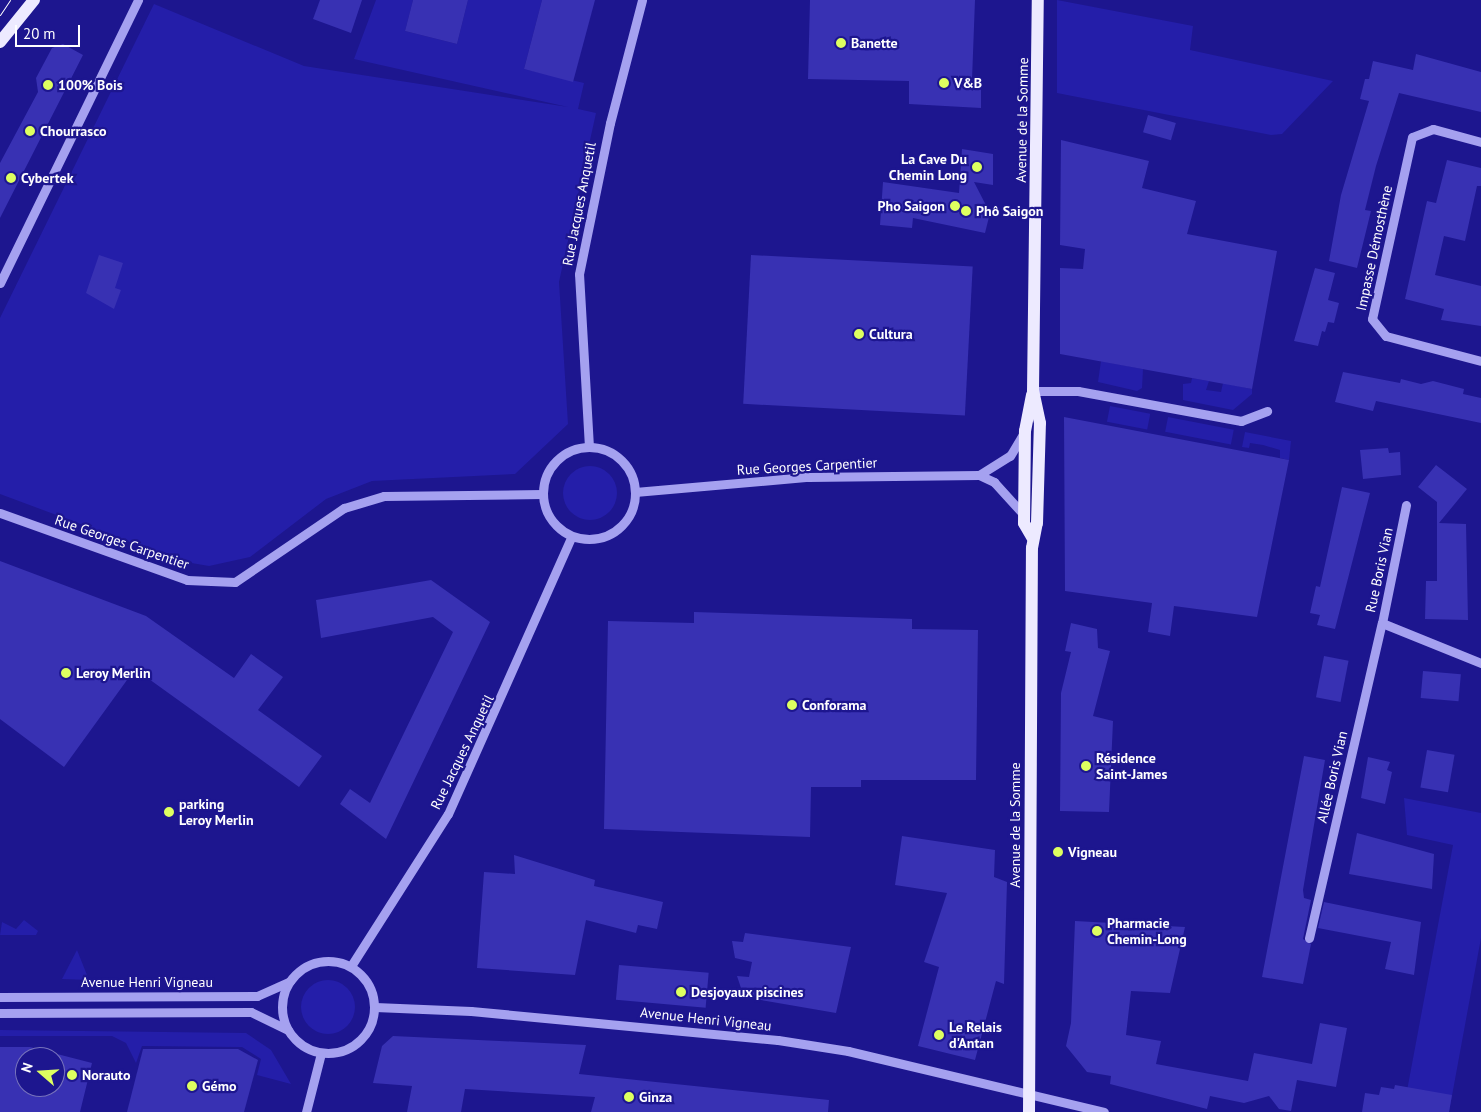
<!DOCTYPE html>
<meta charset="utf-8">
<style>
body{margin:0}
#map{position:relative;width:1481px;height:1112px;overflow:hidden;background:#1d168f;font-family:"PT Sans",sans-serif}
div>[style]{position:absolute}
.green>*{inset:0;background:#241ea9;transform-origin:0 0}
.round{border-radius:50%}
.building>*{inset:0;background:#3831b3;transform-origin:0 0}
.minor>*{height:9px;margin:-4.5px;padding:0 4.5px;transform-origin:4.5px;border-radius:4.5px;background:#a5a1f0}
.minor>.ring{margin:-4.5px;padding:0;box-sizing:content-box;background:none;border:9px solid #a5a1f0;border-radius:50%}
.major>*{height:12px;margin:-6px;padding:0 6px;transform-origin:6px;border-radius:6px;background:#edeaff}
.tram>*{height:1px;margin:-0.5px;padding:0 0.5px;transform-origin:0.5px;border-radius:0.5px;background:#fff}
.dots>*{width:14px;height:14px;translate:-50% -50%;box-sizing:border-box;border:2px solid #1d168f;border-radius:50%}
span{translate:-50% -50%;white-space:nowrap;text-align:center;line-height:1.15;-webkit-text-stroke:4.5px #1d168f;paint-order:stroke}
.poi-label{font-size:14px;color:#fff;font-weight:700}
.left{translate:0 -50%;text-align:left}
.right{translate:-100% -50%;text-align:right}
.street-label{font-size:14px;color:#fff}
.north{position:absolute;left:15px;top:1047px;width:50px;height:50px;box-sizing:border-box;background:#1d168f;border:1px solid #7773bc;border-radius:50%;rotate:289deg;font-size:14px;font-weight:700;line-height:20px;text-align:center;color:#fff}
.north::after{content:'';display:block;margin:auto;width:18px;height:22px;background:#deff60;clip-path:polygon(50% 0,100% 100%,50% 72%,0 100%)}
.scale{position:absolute;left:15px;top:25px;width:65px;height:22px;box-sizing:border-box;border:2px solid #fff;border-top:0;padding-left:6px;font-size:15px;line-height:18px;white-space:nowrap;color:#fff;-webkit-text-stroke:4px #1d168f;paint-order:stroke}
</style>
<div id="map">
<div class="green">
<i style="clip-path:polygon(376px 0,413px 0,405px 31px,457px 44px,468px 0,542px 0,524px 69px,584px 83px,578px 109px,596px 113px,559px 282px,568px 424px,515px 474px,372px 481px,326px 499px,250px 557px,209px 566px,180px 561px,0 494px,0 318px,154px 4px,304px 66px,568px 107px,354px 59px)"></i>
<i style="clip-path:polygon(1057px 0,1193px 26px,1190px 50px,1333px 81px,1282px 134px,1271px 135px,1057px 93px)"></i>
<i style="clip-path:polygon(1101px 361px,1143px 369px,1142px 388px,1137px 391px,1098px 382px)"></i>
<i style="clip-path:polygon(1192px 378px,1209px 381px,1206px 390px,1221px 392px,1223px 383px,1252px 389px,1252px 394px,1233px 410px,1183px 400px,1183px 384px,1191px 383px)"></i>
<i style="left:1110px;top:406px;width:41px;height:16px;rotate:11deg"></i>
<i style="left:1168px;top:417px;width:67px;height:15px;rotate:11deg"></i>
<i style="clip-path:polygon(1245px 432px,1291px 441px,1289px 460px,1280px 458px,1280px 450px,1263px 445px,1250px 443px,1249px 448px,1242px 447px)"></i>
<i class="round" style="left:563px;top:466px;width:54px;height:54px"></i>
<i style="clip-path:polygon(1404px 798px,1481px 813px,1481px 938px,1449px 1112px,1403px 1112px,1453px 845px,1407px 835px)"></i>
<i style="clip-path:polygon(24px 920px,38px 931px,36px 935px,0 935px,2px 922px,16px 929px)"></i>
<i style="clip-path:polygon(77px 950px,89px 980px,62px 979px)"></i>
<i class="round" style="left:301px;top:980px;width:54px;height:54px"></i>
<i style="clip-path:polygon(0 1030px,246px 1033px,271px 1050px,291px 1084px,257px 1075px,261px 1059px,242px 1047px,142px 1046px,136px 1063px,126px 1043px,112px 1036px,0 1036px)"></i>
</div>
<div class="building">
<i style="clip-path:polygon(320px 0,362px 0,351px 33px,313px 19px)"></i>
<i style="clip-path:polygon(413px 0,468px 0,457px 44px,405px 31px)"></i>
<i style="clip-path:polygon(542px 0,595px 0,573px 82px,524px 69px)"></i>
<i style="clip-path:polygon(810px 0,975px 0,972px 80px,981px 79px,981px 108px,909px 104px,909px 81px,808px 79px)"></i>
<i style="clip-path:polygon(63px 44px,83px 55px,0 218px,0 163px,38px 92px,36px 78px,52px 48px)"></i>
<i style="clip-path:polygon(1416px 54px,1481px 72px,1481px 112px,1399px 93px,1376px 166px,1365px 210px,1371px 211px,1357px 268px,1329px 261px,1341px 195px,1369px 101px,1360px 99px,1365px 79px,1369px 79px,1373px 61px,1413px 70px)"></i>
<i style="left:1148px;top:115px;width:29px;height:18px;rotate:16deg"></i>
<i style="clip-path:polygon(1061px 140px,1149px 161px,1142px 188px,1196px 201px,1187px 234px,1277px 251px,1252px 389px,1060px 354px,1060px 268px,1083px 269px,1085px 249px,1060px 245px)"></i>
<i style="clip-path:polygon(962px 149px,993px 154px,993px 185px,974px 182px,990px 213px,985px 233px,913px 218px,912px 228px,880px 225px,883px 182px,959px 193px)"></i>
<i style="clip-path:polygon(1447px 160px,1481px 168px,1481px 186px,1477px 186px,1465px 241px,1444px 236px,1435px 275px,1481px 286px,1481px 326px,1441px 320px,1444px 309px,1405px 299px,1427px 201px,1436px 203px)"></i>
<i style="clip-path:polygon(99px 255px,123px 263px,115px 288px,121px 290px,114px 309px,86px 293px)"></i>
<i style="left:751px;top:255px;width:222px;height:149px;rotate:3deg"></i>
<i style="clip-path:polygon(1315px 268px,1335px 273px,1328px 300px,1339px 303px,1334px 323px,1328px 322px,1325px 332px,1322px 331px,1318px 346px,1294px 341px)"></i>
<i style="clip-path:polygon(1343px 372px,1400px 383px,1401px 379px,1421px 384px,1433px 381px,1464px 389px,1463px 394px,1481px 398px,1481px 423px,1376px 401px,1373px 411px,1335px 402px)"></i>
<i style="clip-path:polygon(1064px 417px,1289px 460px,1257px 617px,1174px 606px,1170px 636px,1148px 632px,1152px 603px,1065px 591px)"></i>
<i style="clip-path:polygon(1388px 448px,1389px 453px,1400px 452px,1401px 475px,1363px 479px,1360px 450px)"></i>
<i style="clip-path:polygon(1436px 465px,1467px 489px,1439px 523px,1466px 524px,1468px 620px,1425px 619px,1426px 581px,1437px 581px,1437px 502px,1418px 487px)"></i>
<i style="clip-path:polygon(1342px 487px,1370px 493px,1335px 629px,1317px 625px,1320px 615px,1310px 613px,1316px 586px,1320px 587px)"></i>
<i style="clip-path:polygon(0 561px,146px 616px,234px 678px,251px 654px,283px 677px,258px 710px,322px 756px,299px 787px,135px 669px,64px 767px,0 719px)"></i>
<i style="clip-path:polygon(431px 580px,490px 622px,386px 839px,340px 804px,350px 789px,370px 803px,453px 632px,433px 617px,321px 638px,316px 600px)"></i>
<i style="clip-path:polygon(694px 612px,912px 619px,912px 629px,978px 630px,976px 780px,861px 780px,861px 787px,811px 787px,810px 837px,604px 829px,608px 621px,694px 623px)"></i>
<i style="clip-path:polygon(1071px 623px,1097px 629px,1098px 648px,1110px 651px,1093px 716px,1113px 721px,1109px 812px,1060px 811px,1061px 693px,1071px 652px,1065px 651px)"></i>
<i style="left:1324px;top:656px;width:25px;height:42px;rotate:11deg"></i>
<i style="left:1423px;top:671px;width:38px;height:27px;rotate:5deg"></i>
<i style="left:1427px;top:750px;width:28px;height:38px;rotate:10deg"></i>
<i style="clip-path:polygon(1304px 756px,1325px 760px,1303px 890px,1304px 898px,1311px 900px,1303px 939px,1311px 944px,1303px 984px,1262px 977px)"></i>
<i style="clip-path:polygon(1368px 757px,1390px 762px,1387px 770px,1392px 772px,1385px 804px,1361px 798px)"></i>
<i style="clip-path:polygon(1357px 833px,1434px 854px,1432px 889px,1349px 874px)"></i>
<i style="clip-path:polygon(902px 836px,995px 850px,994px 877px,1007px 882px,1004px 984px,996px 981px,975px 1060px,918px 1046px,939px 967px,924px 962px,947px 893px,895px 885px)"></i>
<i style="clip-path:polygon(514px 855px,595px 880px,594px 886px,663px 902px,657px 929px,638px 925px,636px 933px,586px 920px,575px 975px,477px 968px,484px 872px,515px 874px)"></i>
<i style="clip-path:polygon(1324px 902px,1421px 922px,1414px 975px,1385px 969px,1391px 942px,1318px 928px)"></i>
<i style="clip-path:polygon(1075px 921px,1185px 927px,1170px 993px,1131px 991px,1126px 1035px,1161px 1041px,1156px 1064px,1248px 1081px,1254px 1053px,1312px 1064px,1320px 1023px,1347px 1028px,1336px 1087px,1297px 1080px,1291px 1111px,1279px 1109px,1269px 1096px,1244px 1103px,1210px 1096px,1207px 1109px,1110px 1084px,1111px 1076px,1087px 1072px,1066px 1046px,1071px 1023px)"></i>
<i style="clip-path:polygon(745px 933px,851px 947px,836px 1013px,744px 997px,737px 976px,749px 977px,752px 962px,735px 958px,732px 941px,743px 942px)"></i>
<i style="left:619px;top:965px;width:90px;height:35px;rotate:5deg"></i>
<i style="clip-path:polygon(393px 1036px,586px 1045px,579px 1074px,829px 1100px,828px 1112px,591px 1112px,595px 1097px,465px 1089px,461px 1112px,407px 1112px,412px 1086px,373px 1083px,382px 1046px)"></i>
<i style="clip-path:polygon(evenodd,0 1047px,30px 1047px,92px 1063px,80px 1112px,0 1112px,0 1047px,25px 1057px,55px 1057px,55px 1087px,25px 1087px,25px 1057px)"></i>
<i style="clip-path:polygon(143px 1049px,238px 1049px,258px 1060px,244px 1112px,127px 1112px)"></i>
<i style="clip-path:polygon(1395px 1085px,1452px 1095px,1449px 1112px,1362px 1112px,1365px 1093px,1379px 1095px,1381px 1087px,1394px 1089px)"></i>
</div>
<div class="minor">
<i style="left:1481px;top:142px;width:50px;rotate:-164.8deg"></i>
<i style="left:1433px;top:129px;width:22px;rotate:159deg"></i>
<i style="left:1412px;top:137px;width:186px;rotate:102.4deg"></i>
<i style="left:1372px;top:319px;width:22px;rotate:51deg"></i>
<i style="left:1386px;top:336px;width:98px;rotate:14.7deg"></i>
<i style="left:0;top:283px;width:315px;rotate:-64deg"></i>
<i style="left:1033px;top:391px;width:45px"></i>
<i style="left:1078px;top:391px;width:166px;rotate:10.4deg"></i>
<i style="left:1241px;top:421px;width:28px;rotate:-21deg"></i>
<i style="left:589px;top:447px;width:173px;rotate:-93.3deg"></i>
<i style="left:579px;top:274px;width:154px;rotate:-78.4deg"></i>
<i style="left:610px;top:123px;width:127px;rotate:-75.4deg"></i>
<i class="ring" style="left:543px;top:447px;width:83px;height:83px"></i>
<i style="left:979px;top:475px;width:17px;rotate:25deg"></i>
<i style="left:994px;top:482px;width:45px;rotate:47.7deg"></i>
<i style="left:635px;top:492px;width:174px;rotate:-5deg"></i>
<i style="left:808px;top:477px;width:171px;rotate:-0.7deg"></i>
<i style="left:979px;top:475px;width:36px;rotate:-32deg"></i>
<i style="left:1010px;top:456px;width:29px;rotate:-59deg"></i>
<i style="left:1406px;top:505px;width:120px;rotate:101.5deg"></i>
<i style="left:1382px;top:623px;width:107px;rotate:22deg"></i>
<i style="left:0;top:513px;width:199px;rotate:19.7deg"></i>
<i style="left:187px;top:580px;width:48px;rotate:2.4deg"></i>
<i style="left:235px;top:582px;width:132px;rotate:-34.2deg"></i>
<i style="left:344px;top:508px;width:42px;rotate:-16.7deg"></i>
<i style="left:384px;top:496px;width:159px;rotate:-0.7deg"></i>
<i style="left:1309px;top:938px;width:323px;rotate:-77deg"></i>
<i class="ring" style="left:282px;top:961px;width:83px;height:83px"></i>
<i style="left:351px;top:966px;width:180px;rotate:-57.5deg"></i>
<i style="left:448px;top:814px;width:304px;rotate:-66deg"></i>
<i style="left:0;top:997px;width:257px;rotate:-0.2deg"></i>
<i style="left:257px;top:996px;width:36px;rotate:-24deg"></i>
<i style="left:375px;top:1007px;width:96px;rotate:2.4deg"></i>
<i style="left:471px;top:1011px;width:308px;rotate:5.4deg"></i>
<i style="left:778px;top:1040px;width:71px;rotate:8.9deg"></i>
<i style="left:848px;top:1051px;width:263px;rotate:13.4deg"></i>
<i style="left:0;top:1013px;width:251px;rotate:-0.2deg"></i>
<i style="left:251px;top:1012px;width:41px;rotate:25.9deg"></i>
<i style="left:306px;top:1112px;width:61px;rotate:-75.7deg"></i>
</div>
<div class="major">
<i style="left:0;top:42px;width:54px;rotate:-51deg"></i>
<i style="left:1032px;top:537px;width:16px;rotate:-120deg"></i>
<i style="left:1024px;top:523px;width:92px;rotate:-89.4deg"></i>
<i style="left:1025px;top:431px;width:37px;rotate:-79deg"></i>
<i style="left:1029px;top:1112px;width:564px;rotate:-89.7deg"></i>
<i style="left:1032px;top:548px;width:25px;rotate:-79deg"></i>
<i style="left:1037px;top:523px;width:100px;rotate:-88.3deg"></i>
<i style="left:1040px;top:423px;width:33px;rotate:-102deg"></i>
<i style="left:1033px;top:391px;width:391px;rotate:-89.3deg"></i>
</div>
<div class="tram">
<i style="left:0;top:15px;width:18px;rotate:-56deg"></i>
</div>
<div class="dots">
<i style="left:841px;top:43px;background:#deff60"></i>
<i style="left:944px;top:83px;background:#deff60"></i>
<i style="left:48px;top:85px;background:#deff60"></i>
<i style="left:30px;top:131px;background:#deff60"></i>
<i style="left:977px;top:167px;background:#deff60"></i>
<i style="left:11px;top:178px;background:#deff60"></i>
<i style="left:955px;top:206px;background:#deff60"></i>
<i style="left:966px;top:211px;background:#deff60"></i>
<i style="left:859px;top:334px;background:#deff60"></i>
<i style="left:66px;top:673px;background:#deff60"></i>
<i style="left:792px;top:705px;background:#deff60"></i>
<i style="left:1086px;top:766px;background:#deff60"></i>
<i style="left:169px;top:812px;background:#deff60"></i>
<i style="left:1058px;top:852px;background:#deff60"></i>
<i style="left:1097px;top:931px;background:#deff60"></i>
<i style="left:681px;top:992px;background:#deff60"></i>
<i style="left:939px;top:1035px;background:#deff60"></i>
<i style="left:72px;top:1075px;background:#deff60"></i>
<i style="left:192px;top:1086px;background:#deff60"></i>
<i style="left:629px;top:1097px;background:#deff60"></i>
</div>
<div class="poi-label">
<span class="left" style="left:851px;top:43px">Banette</span>
<span class="left" style="left:954px;top:83px">V&amp;B</span>
<span class="left" style="left:58px;top:85px">100% Bois</span>
<span class="left" style="left:40px;top:131px">Chourrasco</span>
<span class="right" style="left:967px;top:167px">La Cave Du<br>Chemin Long</span>
<span class="left" style="left:21px;top:178px">Cybertek</span>
<span class="right" style="left:945px;top:206px">Pho Saigon</span>
<span class="left" style="left:976px;top:211px">Phô Saigon</span>
<span class="left" style="left:869px;top:334px">Cultura</span>
<span class="left" style="left:76px;top:673px">Leroy Merlin</span>
<span class="left" style="left:802px;top:705px">Conforama</span>
<span class="left" style="left:1096px;top:766px">Résidence<br>Saint-James</span>
<span class="left" style="left:179px;top:812px">parking<br>Leroy Merlin</span>
<span class="left" style="left:1068px;top:852px">Vigneau</span>
<span class="left" style="left:1107px;top:931px">Pharmacie<br>Chemin-Long</span>
<span class="left" style="left:691px;top:992px">Desjoyaux piscines</span>
<span class="left" style="left:949px;top:1035px">Le Relais<br>d'Antan</span>
<span class="left" style="left:82px;top:1075px">Norauto</span>
<span class="left" style="left:202px;top:1086px">Gémo</span>
<span class="left" style="left:639px;top:1097px">Ginza</span>
</div>
<div class="street-label">
<span style="left:1022px;top:120px;rotate:-89deg">Avenue de la Somme</span>
<span style="left:579px;top:204px;rotate:-79deg">Rue Jacques Anquetil</span>
<span style="left:1374px;top:248px;rotate:-78deg">Impasse Démosthène</span>
<span style="left:807px;top:466px;rotate:-3deg">Rue Georges Carpentier</span>
<span style="left:122px;top:542px;rotate:19deg">Rue Georges Carpentier</span>
<span style="left:1379px;top:570px;rotate:-78deg">Rue Boris Vian</span>
<span style="left:462px;top:752px;rotate:-64deg">Rue Jacques Anquetil</span>
<span style="left:1332px;top:777px;rotate:-77deg">Allée Boris Vian</span>
<span style="left:1015px;top:825px;rotate:-90deg">Avenue de la Somme</span>
<span style="left:147px;top:982px">Avenue Henri Vigneau</span>
<span style="left:706px;top:1019px;rotate:6deg">Avenue Henri Vigneau</span>
</div>
<div class="north">N</div>
<div class="scale">20 m</div>
</div>
